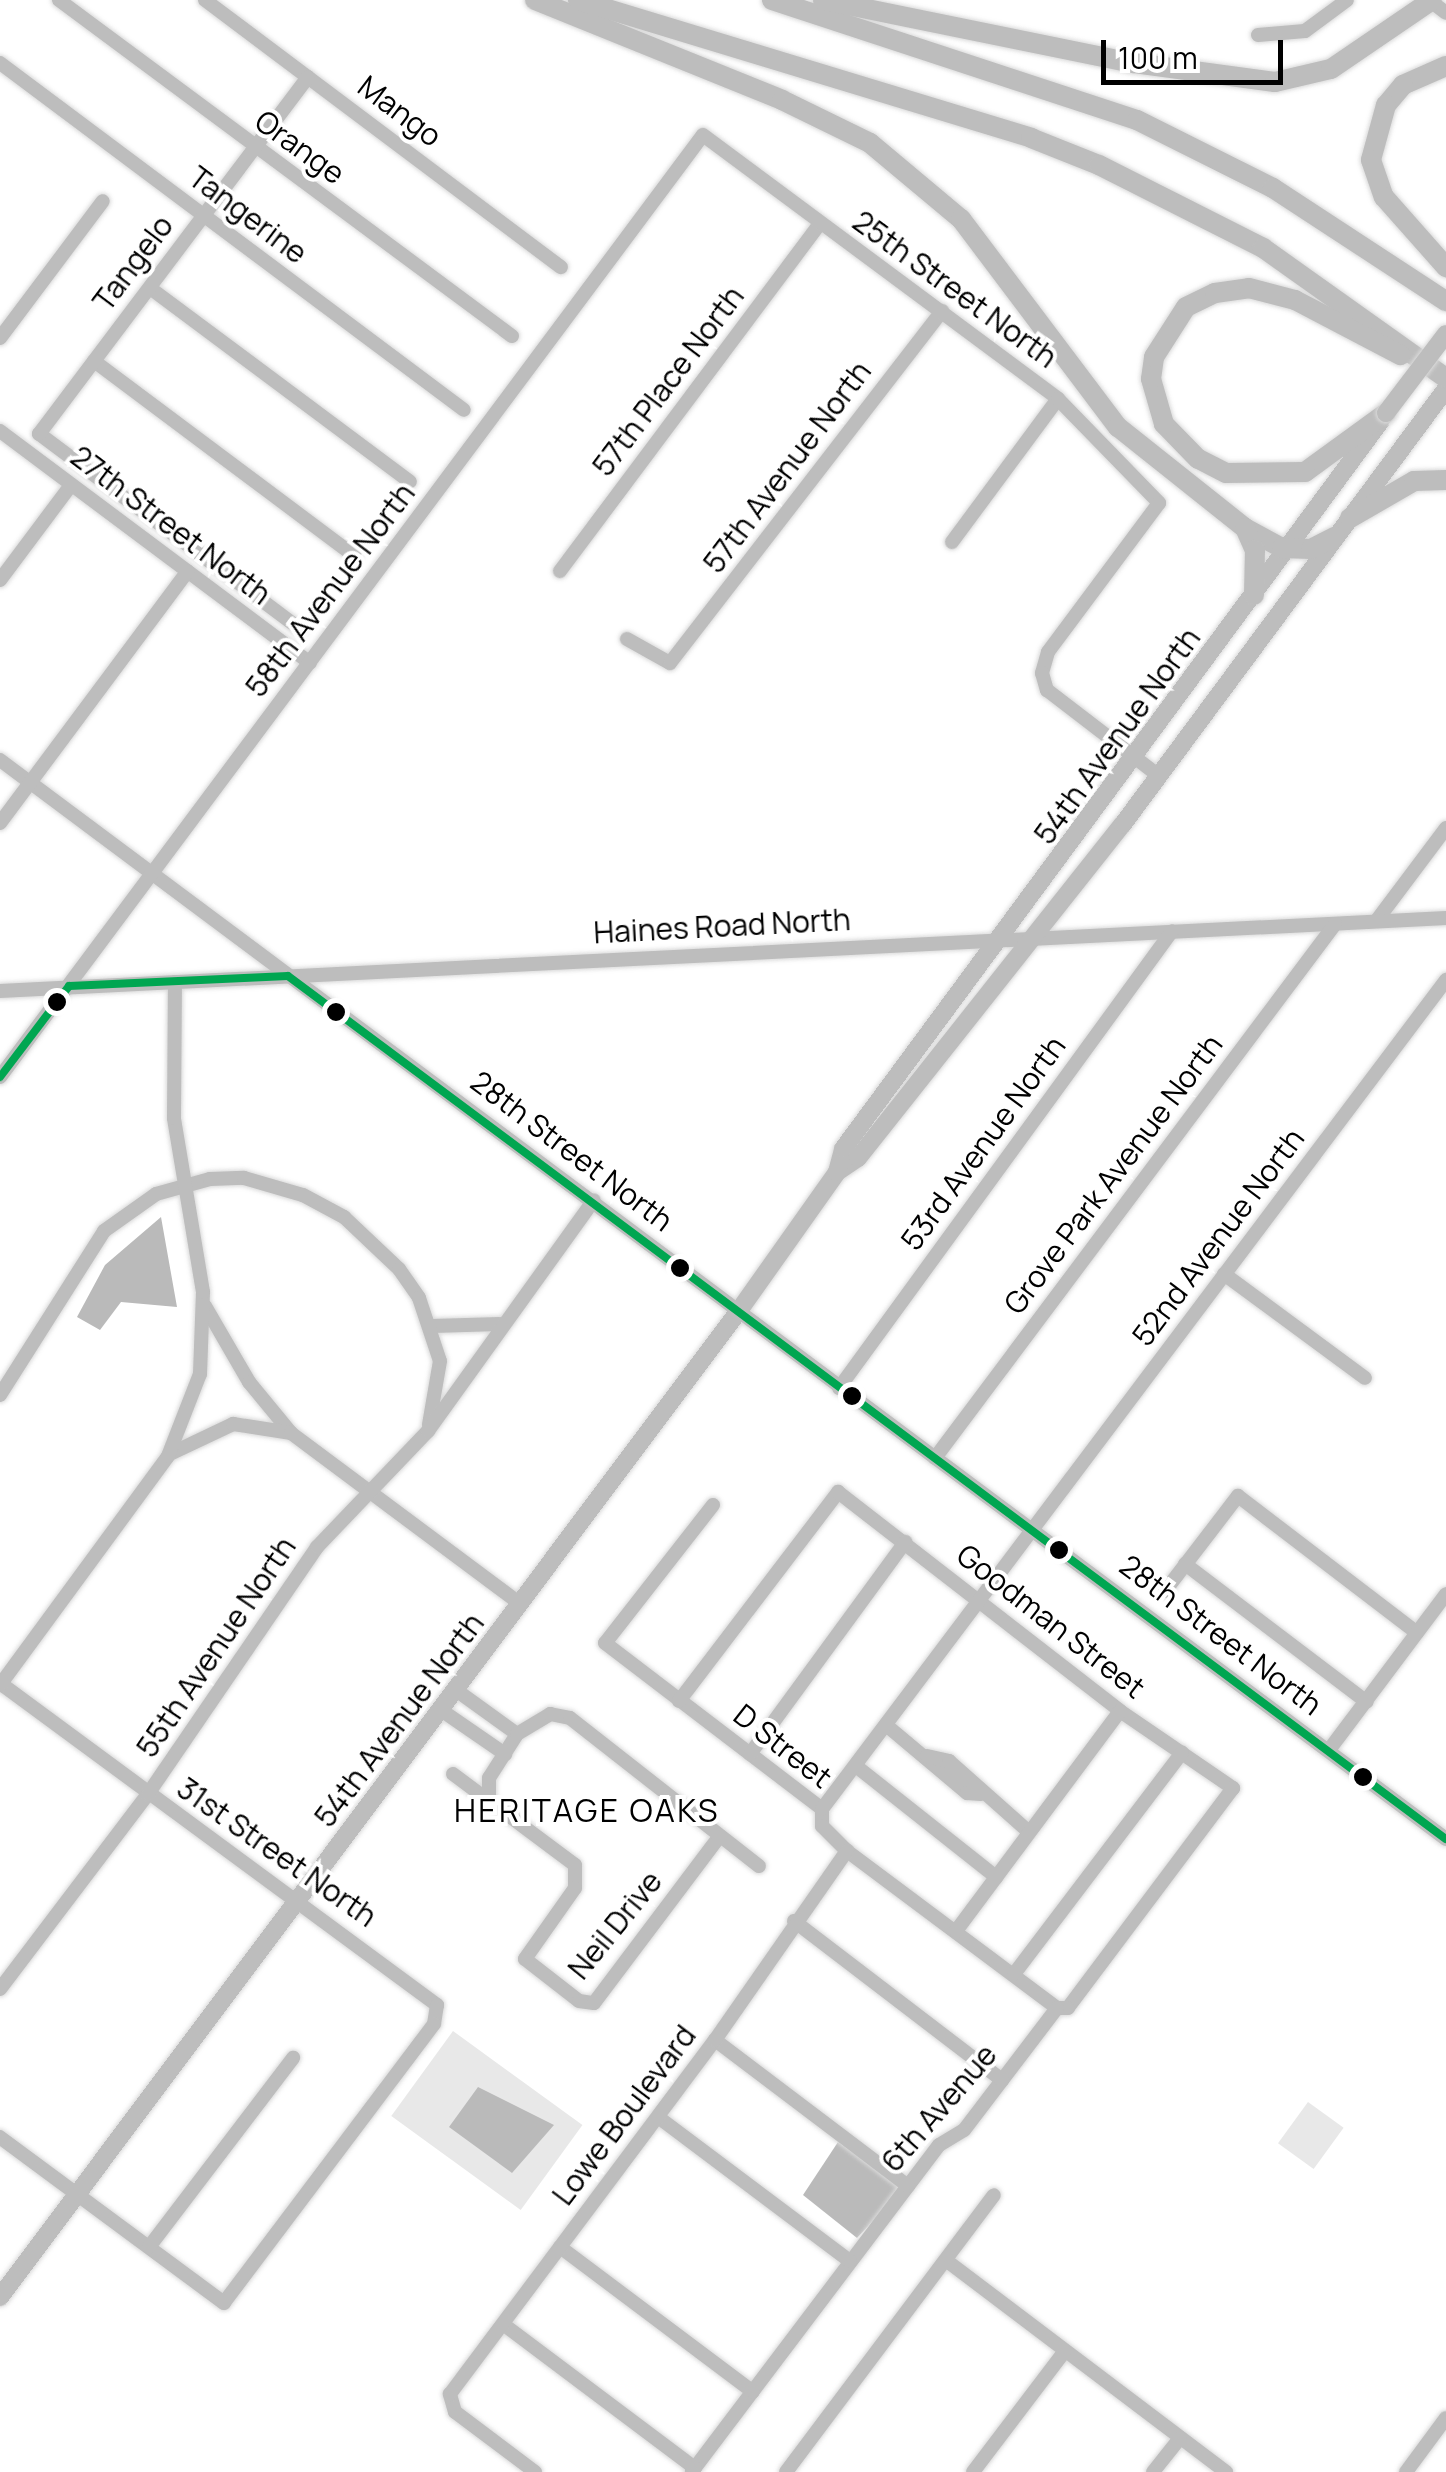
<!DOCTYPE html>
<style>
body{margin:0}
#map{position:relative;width:1446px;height:2472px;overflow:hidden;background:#fff;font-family:Manrope,sans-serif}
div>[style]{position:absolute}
.green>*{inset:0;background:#e8e8e8;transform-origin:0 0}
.water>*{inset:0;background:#bababa}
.roads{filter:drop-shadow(0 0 2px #dbdbdb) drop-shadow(0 0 2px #dbdbdb)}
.minor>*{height:14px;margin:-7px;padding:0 7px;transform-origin:7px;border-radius:7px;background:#bdbdbd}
.major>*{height:18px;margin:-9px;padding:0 9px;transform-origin:9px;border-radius:9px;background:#bdbdbd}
.highway>*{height:20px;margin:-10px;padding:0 10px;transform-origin:10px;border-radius:10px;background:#bdbdbd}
.bridges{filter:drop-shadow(0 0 2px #dbdbdb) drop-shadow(0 0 2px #dbdbdb)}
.major-bridge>*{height:18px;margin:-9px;padding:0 9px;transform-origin:9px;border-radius:9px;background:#bdbdbd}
.bus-1>*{height:8px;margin:-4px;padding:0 4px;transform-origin:4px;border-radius:4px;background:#00a651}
.dots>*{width:28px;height:28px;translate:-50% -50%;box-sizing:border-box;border:5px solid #fff;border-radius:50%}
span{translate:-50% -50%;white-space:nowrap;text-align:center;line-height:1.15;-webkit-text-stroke:8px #fff;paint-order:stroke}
.street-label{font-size:30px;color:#000}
.neighbourhood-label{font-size:32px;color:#000;letter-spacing:2.5px}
.scale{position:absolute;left:1101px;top:40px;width:182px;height:45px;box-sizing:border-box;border:5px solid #000;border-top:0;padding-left:12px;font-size:30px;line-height:35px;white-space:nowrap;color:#000;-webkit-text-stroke:8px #fff;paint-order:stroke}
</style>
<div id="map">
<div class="green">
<i style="left:453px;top:2031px;width:160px;height:105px;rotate:36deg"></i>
<i style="left:1308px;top:2102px;width:44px;height:51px;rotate:36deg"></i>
</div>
<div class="water">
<i style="clip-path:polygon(161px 1217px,177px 1307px,121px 1302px,100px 1330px,77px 1317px,105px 1265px)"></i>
<i style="clip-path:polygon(478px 2087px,554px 2125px,512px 2173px,449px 2127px)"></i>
<i style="clip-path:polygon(838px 2142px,903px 2189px,857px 2238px,803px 2195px)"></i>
</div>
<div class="roads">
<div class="minor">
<i style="left:59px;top:0;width:564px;rotate:36.57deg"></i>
<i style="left:205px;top:0;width:445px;rotate:36.9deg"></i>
<i style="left:1429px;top:0;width:21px;rotate:37deg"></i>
<i style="left:1258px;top:35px;width:47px;rotate:-4.9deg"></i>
<i style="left:1305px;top:31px;width:52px;rotate:-36.4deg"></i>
<i style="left:0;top:63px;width:579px;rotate:36.79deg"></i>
<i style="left:150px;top:288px;width:324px;rotate:36.7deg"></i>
<i style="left:0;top:338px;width:171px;rotate:-53.1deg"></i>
<i style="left:94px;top:361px;width:326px;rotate:36.8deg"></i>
<i style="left:0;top:431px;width:387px;rotate:36.8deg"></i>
<i style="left:952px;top:542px;width:178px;rotate:-53.5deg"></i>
<i style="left:560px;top:571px;width:434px;rotate:-53.2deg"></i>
<i style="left:0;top:580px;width:119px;rotate:-53.2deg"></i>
<i style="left:300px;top:629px;width:326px;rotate:-143.2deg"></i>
<i style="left:39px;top:434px;width:447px;rotate:-53deg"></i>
<i style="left:627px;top:639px;width:49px;rotate:29.2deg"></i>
<i style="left:670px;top:663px;width:445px;rotate:-52.3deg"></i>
<i style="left:0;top:760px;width:1804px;rotate:36.73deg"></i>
<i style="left:0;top:823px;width:314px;rotate:-53.3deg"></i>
<i style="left:1377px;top:920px;width:115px;rotate:-53.1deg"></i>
<i style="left:0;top:991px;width:1448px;rotate:-2.89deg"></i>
<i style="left:0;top:1077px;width:1175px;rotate:-53.27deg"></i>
<i style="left:703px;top:135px;width:442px;rotate:36.6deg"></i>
<i style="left:1058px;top:399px;width:145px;rotate:45.8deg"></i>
<i style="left:1159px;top:503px;width:186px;rotate:126.7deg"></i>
<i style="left:1048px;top:652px;width:22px;rotate:106deg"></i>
<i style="left:1042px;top:673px;width:18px;rotate:74deg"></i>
<i style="left:1047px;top:690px;width:141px;rotate:37.5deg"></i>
<i style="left:1224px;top:1274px;width:175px;rotate:36.4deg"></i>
<i style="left:205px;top:1306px;width:88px;rotate:59.9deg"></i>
<i style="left:249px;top:1382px;width:66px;rotate:50.5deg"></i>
<i style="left:432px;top:1326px;width:71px;rotate:-1.6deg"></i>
<i style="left:839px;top:1388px;width:565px;rotate:-53.92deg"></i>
<i style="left:0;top:1395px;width:194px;rotate:-57.6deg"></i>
<i style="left:104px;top:1231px;width:64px;rotate:-35.4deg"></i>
<i style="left:156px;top:1194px;width:56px;rotate:-15.5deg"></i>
<i style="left:210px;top:1179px;width:34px;rotate:-2deg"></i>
<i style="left:244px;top:1178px;width:61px;rotate:16.1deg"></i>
<i style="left:303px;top:1195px;width:47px;rotate:28.2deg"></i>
<i style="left:344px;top:1217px;width:76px;rotate:43.4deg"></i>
<i style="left:399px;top:1269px;width:35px;rotate:55deg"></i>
<i style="left:419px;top:1298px;width:66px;rotate:71.6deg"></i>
<i style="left:440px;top:1361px;width:65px;rotate:99.8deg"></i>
<i style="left:172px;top:1453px;width:68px;rotate:-25.4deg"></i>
<i style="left:233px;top:1424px;width:59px;rotate:8.8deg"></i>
<i style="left:291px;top:1433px;width:286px;rotate:36.7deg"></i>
<i style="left:935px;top:1458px;width:667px;rotate:-53.16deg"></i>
<i style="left:713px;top:1505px;width:175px;rotate:128deg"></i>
<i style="left:605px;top:1643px;width:273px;rotate:37.4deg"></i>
<i style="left:822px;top:1809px;width:17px;rotate:90deg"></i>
<i style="left:822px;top:1826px;width:35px;rotate:45deg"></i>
<i style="left:847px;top:1851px;width:262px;rotate:36.8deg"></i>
<i style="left:1185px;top:1564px;width:228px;rotate:37.2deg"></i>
<i style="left:1165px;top:1591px;width:120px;rotate:-52.5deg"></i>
<i style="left:1238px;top:1496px;width:225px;rotate:37.4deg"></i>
<i style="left:0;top:1683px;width:543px;rotate:36.38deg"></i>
<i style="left:437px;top:2005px;width:19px;rotate:99deg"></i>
<i style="left:434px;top:2024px;width:349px;rotate:127deg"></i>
<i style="left:224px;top:2303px;width:279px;rotate:-143.5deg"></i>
<i style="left:0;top:1685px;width:284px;rotate:-53.7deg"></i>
<i style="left:168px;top:1456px;width:88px;rotate:-68.7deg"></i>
<i style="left:200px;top:1374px;width:82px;rotate:-87.9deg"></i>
<i style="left:203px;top:1292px;width:176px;rotate:-99.5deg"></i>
<i style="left:174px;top:1118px;width:136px;rotate:-89.6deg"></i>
<i style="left:456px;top:1690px;width:75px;rotate:35.8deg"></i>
<i style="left:679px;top:1701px;width:263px;rotate:-52.7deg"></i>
<i style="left:838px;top:1492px;width:357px;rotate:37.8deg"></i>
<i style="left:1120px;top:1711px;width:137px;rotate:34.3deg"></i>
<i style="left:1233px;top:1788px;width:275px;rotate:126.9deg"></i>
<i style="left:1068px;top:2008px;width:11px;rotate:180deg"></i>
<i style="left:1057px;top:2008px;width:153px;rotate:127.3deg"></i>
<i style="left:964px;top:2130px;width:29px;rotate:149deg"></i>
<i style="left:939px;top:2145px;width:410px;rotate:127.1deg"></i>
<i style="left:441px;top:1710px;width:78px;rotate:34.5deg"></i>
<i style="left:886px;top:1725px;width:106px;rotate:40deg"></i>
<i style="left:967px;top:1793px;width:14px;rotate:4deg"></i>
<i style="left:1329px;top:1750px;width:195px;rotate:-53.1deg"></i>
<i style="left:750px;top:1754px;width:263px;rotate:-53.8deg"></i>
<i style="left:927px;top:1756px;width:23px;rotate:13deg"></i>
<i style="left:949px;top:1761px;width:107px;rotate:41.6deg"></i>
<i style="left:856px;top:1766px;width:179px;rotate:38.4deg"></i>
<i style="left:453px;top:1774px;width:152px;rotate:36.7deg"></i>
<i style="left:575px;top:1865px;width:23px;rotate:90deg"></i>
<i style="left:575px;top:1888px;width:87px;rotate:125.2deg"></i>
<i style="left:525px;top:1959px;width:68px;rotate:37.9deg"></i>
<i style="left:579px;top:2001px;width:15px;rotate:8deg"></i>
<i style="left:594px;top:2003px;width:209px;rotate:-53deg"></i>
<i style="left:489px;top:1798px;width:20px;rotate:-90deg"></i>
<i style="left:489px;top:1778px;width:52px;rotate:-57.5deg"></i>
<i style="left:517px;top:1734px;width:39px;rotate:-31deg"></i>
<i style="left:550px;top:1714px;width:20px;rotate:11deg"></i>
<i style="left:570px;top:1718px;width:240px;rotate:38.1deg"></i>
<i style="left:822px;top:1809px;width:1038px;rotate:-53.03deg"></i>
<i style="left:794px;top:1921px;width:262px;rotate:37.4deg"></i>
<i style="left:956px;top:1931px;width:274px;rotate:-53.3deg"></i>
<i style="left:1014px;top:1974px;width:278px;rotate:-52.8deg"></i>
<i style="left:0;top:1989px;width:245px;rotate:-52.8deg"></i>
<i style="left:148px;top:1794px;width:299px;rotate:-55.6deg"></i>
<i style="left:317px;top:1547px;width:161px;rotate:-46.3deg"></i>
<i style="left:428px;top:1431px;width:284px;rotate:-54.3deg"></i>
<i style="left:715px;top:2040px;width:242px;rotate:37.1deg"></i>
<i style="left:658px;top:2117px;width:240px;rotate:36.9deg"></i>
<i style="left:149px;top:2247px;width:238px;rotate:-52.7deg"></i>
<i style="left:560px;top:2247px;width:241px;rotate:36.9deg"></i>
<i style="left:947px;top:2261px;width:350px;rotate:37.1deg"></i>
<i style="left:503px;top:2324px;width:240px;rotate:36.9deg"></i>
<i style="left:535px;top:2472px;width:100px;rotate:-143.1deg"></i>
<i style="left:455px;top:2412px;width:19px;rotate:-106deg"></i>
<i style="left:450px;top:2394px;width:442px;rotate:-53.2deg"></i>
<i style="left:715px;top:2040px;width:231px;rotate:-55.1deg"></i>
<i style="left:786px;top:2472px;width:346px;rotate:-53.1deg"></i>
<i style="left:973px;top:2472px;width:151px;rotate:-52.8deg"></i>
<i style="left:1153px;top:2472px;width:43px;rotate:-51.5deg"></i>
<i style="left:1406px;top:2472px;width:67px;rotate:-53.5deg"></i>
</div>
<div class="major">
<i style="left:837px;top:1172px;width:25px;rotate:-34deg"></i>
<i style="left:858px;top:1158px;width:426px;rotate:-51.6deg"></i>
<i style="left:1123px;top:824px;width:542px;rotate:-53.41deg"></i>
<i style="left:0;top:2297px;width:1231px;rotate:-53.16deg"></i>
<i style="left:738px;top:1312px;width:171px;rotate:-54.7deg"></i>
<i style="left:837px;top:1172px;width:24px;rotate:-75deg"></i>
<i style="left:843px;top:1149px;width:904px;rotate:-53.55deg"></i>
</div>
<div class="highway">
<i style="left:535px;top:0;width:266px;rotate:22deg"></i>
<i style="left:782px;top:100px;width:98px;rotate:26deg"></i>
<i style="left:870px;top:143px;width:119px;rotate:39.9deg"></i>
<i style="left:961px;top:219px;width:261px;rotate:53deg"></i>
<i style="left:1118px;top:427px;width:162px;rotate:38.5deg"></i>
<i style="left:1245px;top:528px;width:42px;rotate:28.4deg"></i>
<i style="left:1282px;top:548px;width:29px;rotate:2deg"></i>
<i style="left:1311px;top:549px;width:27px;rotate:-27deg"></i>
<i style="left:578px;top:0;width:474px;rotate:16.9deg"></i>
<i style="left:1031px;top:138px;width:73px;rotate:21.7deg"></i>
<i style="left:1099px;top:165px;width:184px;rotate:26.8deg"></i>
<i style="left:1263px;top:248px;width:224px;rotate:35.4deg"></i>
<i style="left:772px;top:0;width:384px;rotate:18.2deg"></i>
<i style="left:1137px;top:120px;width:152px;rotate:26.6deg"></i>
<i style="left:1273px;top:188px;width:207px;rotate:33.2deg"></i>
<i style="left:823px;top:0;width:317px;rotate:11.5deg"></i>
<i style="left:1134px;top:63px;width:142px;rotate:7.7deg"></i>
<i style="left:1275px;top:82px;width:57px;rotate:-13.1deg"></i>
<i style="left:1331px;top:69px;width:122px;rotate:-34.3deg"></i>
<i style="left:1446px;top:66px;width:47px;rotate:156.2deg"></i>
<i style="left:1403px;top:85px;width:26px;rotate:130deg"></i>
<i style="left:1386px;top:105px;width:57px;rotate:105.3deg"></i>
<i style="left:1371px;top:160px;width:39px;rotate:71deg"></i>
<i style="left:1384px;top:197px;width:94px;rotate:48.5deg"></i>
<i style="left:1386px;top:413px;width:100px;rotate:143.9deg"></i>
<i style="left:1305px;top:472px;width:79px;rotate:179.3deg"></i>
<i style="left:1226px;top:473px;width:31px;rotate:-153deg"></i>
<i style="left:1198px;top:459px;width:49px;rotate:-134.2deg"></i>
<i style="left:1164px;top:424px;width:47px;rotate:-106.1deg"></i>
<i style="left:1151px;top:379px;width:22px;rotate:-82deg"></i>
<i style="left:1154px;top:357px;width:59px;rotate:-57.4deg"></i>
<i style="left:1186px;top:307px;width:32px;rotate:-26deg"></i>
<i style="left:1215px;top:293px;width:34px;rotate:-8deg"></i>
<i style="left:1249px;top:288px;width:48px;rotate:14.6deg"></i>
<i style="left:1295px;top:300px;width:119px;rotate:27.6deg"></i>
<i style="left:1350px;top:518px;width:74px;rotate:-30deg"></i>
<i style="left:1414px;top:481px;width:32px;rotate:-2deg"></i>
<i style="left:1245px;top:528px;width:24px;rotate:66deg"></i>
<i style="left:1255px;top:550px;width:45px;rotate:91.3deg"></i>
</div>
</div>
<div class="bridges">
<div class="major-bridge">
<i style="left:1386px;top:413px;width:99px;rotate:-52.8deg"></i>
</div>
</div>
<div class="bus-1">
<i style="left:0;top:1077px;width:114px;rotate:-52.8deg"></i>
<i style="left:69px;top:986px;width:219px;rotate:-2.6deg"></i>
<i style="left:288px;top:976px;width:1444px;rotate:36.7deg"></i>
</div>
<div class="dots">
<i style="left:57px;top:1002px;background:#000"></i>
<i style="left:336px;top:1012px;background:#000"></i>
<i style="left:680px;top:1268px;background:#000"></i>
<i style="left:852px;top:1396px;background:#000"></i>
<i style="left:1059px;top:1550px;background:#000"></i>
<i style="left:1363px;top:1777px;background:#000"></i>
</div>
<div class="street-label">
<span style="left:400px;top:111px;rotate:37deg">Mango</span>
<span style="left:300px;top:147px;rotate:36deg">Orange</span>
<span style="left:248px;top:215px;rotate:37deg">Tangerine</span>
<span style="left:133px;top:263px;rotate:-53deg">Tangelo</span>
<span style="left:955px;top:289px;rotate:36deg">25th Street North</span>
<span style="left:668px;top:381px;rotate:-53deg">57th Place North</span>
<span style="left:787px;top:467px;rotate:-53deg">57th Avenue North</span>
<span style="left:171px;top:525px;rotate:37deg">27th Street North</span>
<span style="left:330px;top:590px;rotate:-53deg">58th Avenue North</span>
<span style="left:1117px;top:736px;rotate:-54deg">54th Avenue North</span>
<span style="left:722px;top:926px;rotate:-3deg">Haines Road North</span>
<span style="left:983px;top:1143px;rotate:-54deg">53rd Avenue North</span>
<span style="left:572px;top:1151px;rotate:37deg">28th Street North</span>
<span style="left:1113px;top:1174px;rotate:-53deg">Grove Park Avenue North</span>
<span style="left:1218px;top:1237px;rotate:-53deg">52nd Avenue North</span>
<span style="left:1051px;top:1621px;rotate:38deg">Goodman Street</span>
<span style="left:1221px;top:1635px;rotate:37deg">28th Street North</span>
<span style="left:216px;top:1647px;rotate:-56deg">55th Avenue North</span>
<span style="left:399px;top:1720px;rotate:-53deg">54th Avenue North</span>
<span style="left:783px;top:1746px;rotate:38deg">D Street</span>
<span style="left:277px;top:1852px;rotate:35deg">31st Street North</span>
<span style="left:615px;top:1925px;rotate:-51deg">Neil Drive</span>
<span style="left:939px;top:2108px;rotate:-49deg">6th Avenue</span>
<span style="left:624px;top:2115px;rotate:-53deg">Lowe Boulevard</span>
</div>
<div class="neighbourhood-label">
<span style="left:587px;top:1810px">HERITAGE OAKS</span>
</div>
<div class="scale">100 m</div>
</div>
